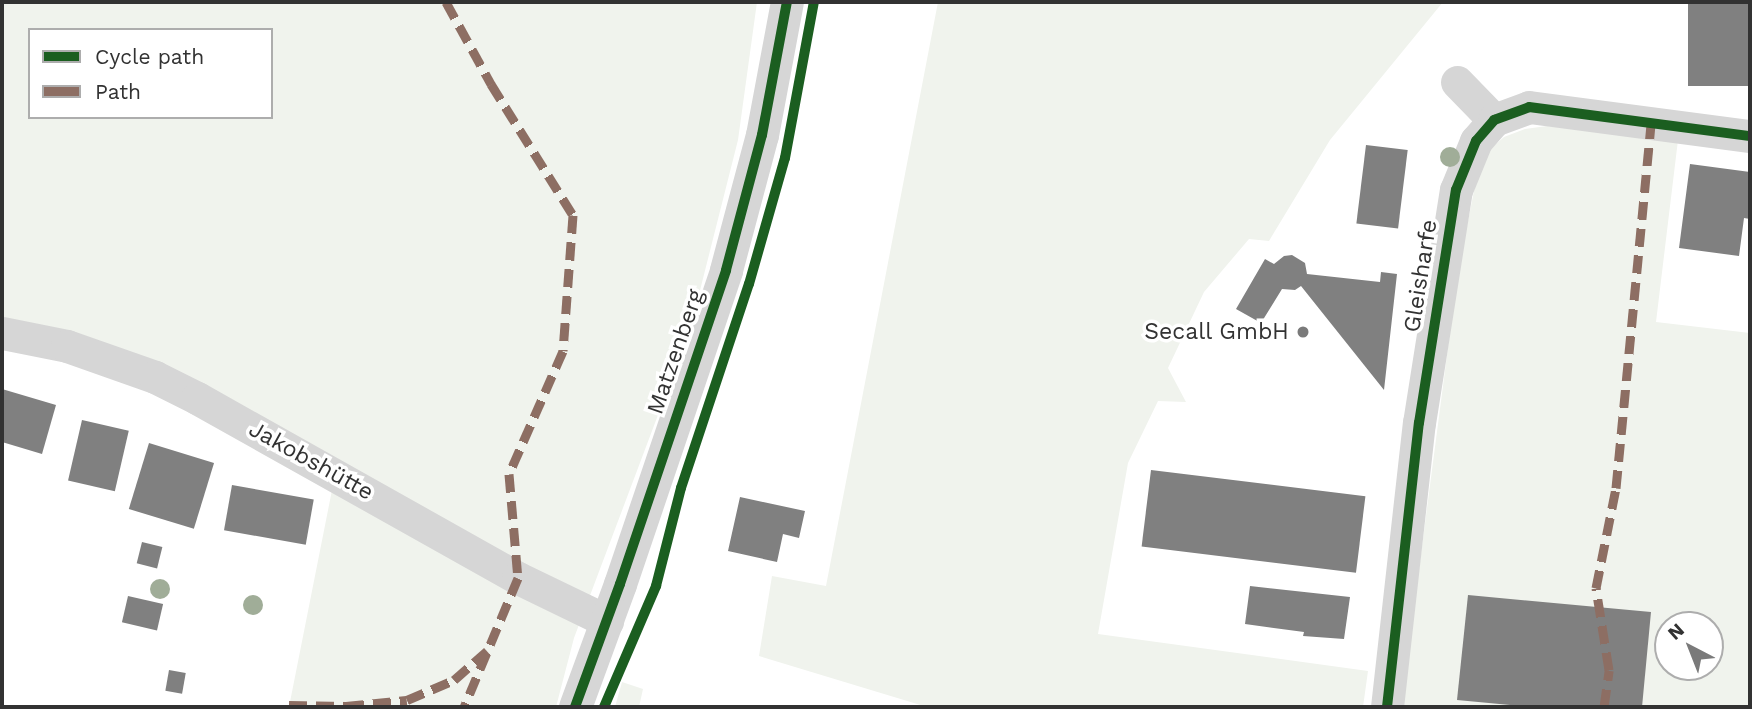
<!DOCTYPE html>
<meta charset="utf-8">
<style>
body{margin:0}
#map{position:relative;width:1752px;height:709px;overflow:hidden;background:#fff;font-family:"Work Sans",sans-serif}
div>[style]{position:absolute}
.green>*{inset:0;background:#f0f3ed}
.building>*{inset:0;background:#808080;transform-origin:0 0}
.minor>*{height:33px;margin:-16.5px;padding:0 16.5px;transform-origin:16.5px;border-radius:16.5px;background:#d6d6d6}
.quiet>*{height:9px;margin-top:-4.5px;transform-origin:0;background:repeating-linear-gradient(90deg,#8d6e63 0 18px,transparent 0 27px)}
.cycleway>*{height:10px;margin:-5px;padding:0 5px;transform-origin:5px;border-radius:5px;background:#1b5e20}
.trees>*{width:20px;height:20px;margin:-10px;border-radius:50%;background:#a0ad98}
.dots>*{width:19px;height:19px;translate:-50% -50%;box-sizing:border-box;border:4px solid #fff;border-radius:50%}
span{translate:-50% -50%;white-space:nowrap;text-align:center;line-height:1.15;-webkit-text-stroke:7px #fff;paint-order:stroke}
.street-label{font-size:23px;color:#323232}
.poi-label{font-size:23px;color:#323232}
.right{translate:-100% -50%;text-align:right}
.frame{position:absolute;inset:0;border:4px solid #323232;pointer-events:none}
.legend{position:absolute;left:28px;top:28px;width:245px;height:91px;box-sizing:border-box;background:#fff;border:2px solid #adadad;margin:0;padding:9px 12px;list-style:none;font-size:21px;color:#323232}
.legend li{display:flex;align-items:center;gap:14px;height:35px}
.legend b{width:35px;border:2px solid #adadad}
.north{position:absolute;left:1654px;top:611px;width:70px;height:70px;box-sizing:border-box;background:#fff;border:2px solid #adadad;border-radius:50%;rotate:318deg;font-size:19px;font-weight:700;line-height:28px;text-align:center;color:#323232}
.north::after{content:'';display:block;margin:auto;width:24px;height:32px;background:#7a7a7a;clip-path:polygon(50% 0,100% 100%,50% 72%,0 100%)}
</style>
<div id="map">
<div class="green">
<i style="clip-path:polygon(evenodd,2px 2px,757px 2px,738px 140px,690px 330px,574px 638px,556px 707px,289px 707px,333px 485px,149px 388px,2px 343px,2px 2px,30px 30px,271px 30px,271px 117px,30px 117px,30px 30px)"></i>
<i style="clip-path:polygon(938px 2px,1443px 2px,1330px 140px,1269px 241px,1249px 239px,1204px 292px,1168px 368px,1186px 402px,1158px 401px,1128px 463px,1098px 634px,1368px 671px,1363px 707px,927px 707px,759px 656px,772px 576px,826px 586px)"></i>
<i style="clip-path:polygon(evenodd,1547px 126px,1678px 140px,1656px 322px,1750px 333px,1750px 707px,1401px 707px,1458px 271px,1479px 166px,1488px 151px,1504px 137px,1525px 129px,1547px 126px,1668px 625px,1710px 625px,1710px 667px,1668px 667px,1668px 625px)"></i>
<i style="clip-path:polygon(622px 682px,643px 689px,639px 707px,615px 707px)"></i>
</div>
<div class="building">
<i style="left:1688px;top:2px;width:61px;height:84px"></i>
<i style="left:1366px;top:145px;width:42px;height:79px;rotate:7deg"></i>
<i style="clip-path:polygon(1690px 164px,1750px 172px,1750px 219px,1744px 218px,1739px 256px,1679px 248px)"></i>
<i style="clip-path:polygon(1292px 255px,1305px 263px,1307px 274px,1380px 282px,1381px 272px,1397px 274px,1384px 390px,1301px 286px,1295px 290px,1282px 289px,1261px 323px,1236px 309px,1265px 259px,1274px 264px,1284px 256px)"></i>
<i style="clip-path:polygon(2px 389px,56px 405px,42px 454px,2px 442px)"></i>
<i style="left:82px;top:420px;width:48px;height:62px;rotate:13deg"></i>
<i style="left:149px;top:443px;width:68px;height:69px;rotate:17deg"></i>
<i style="left:1151px;top:470px;width:216px;height:77px;rotate:7deg"></i>
<i style="left:232px;top:485px;width:83px;height:46px;rotate:10deg"></i>
<i style="clip-path:polygon(740px 497px,805px 511px,799px 538px,783px 534px,777px 562px,728px 551px)"></i>
<i style="left:142px;top:542px;width:21px;height:22px;rotate:14deg"></i>
<i style="clip-path:polygon(1250px 586px,1350px 597px,1344px 639px,1303px 636px,1304px 632px,1245px 624px)"></i>
<i style="clip-path:polygon(1468px 595px,1651px 612px,1642px 707px,1532px 707px,1457px 700px)"></i>
<i style="left:128px;top:596px;width:36px;height:27px;rotate:13deg"></i>
<i style="left:169px;top:670px;width:17px;height:21px;rotate:10deg"></i>
</div>
<div class="minor">
<i style="left:1457px;top:82px;width:53px;rotate:45.8deg"></i>
<i style="left:2px;top:333px;width:66px;rotate:11.3deg"></i>
<i style="left:67px;top:346px;width:93px;rotate:19.4deg"></i>
<i style="left:155px;top:377px;width:47px;rotate:26.6deg"></i>
<i style="left:197px;top:398px;width:368px;rotate:29.3deg"></i>
<i style="left:518px;top:578px;width:99px;rotate:25.8deg"></i>
<i style="left:575px;top:707px;width:131px;rotate:-69.9deg"></i>
<i style="left:620px;top:584px;width:331px;rotate:-71.3deg"></i>
<i style="left:726px;top:270px;width:140px;rotate:-75.1deg"></i>
<i style="left:762px;top:135px;width:135px;rotate:-79.4deg"></i>
<i style="left:1387px;top:707px;width:286px;rotate:-83.6deg"></i>
<i style="left:1419px;top:423px;width:236px;rotate:-81deg"></i>
<i style="left:1456px;top:190px;width:53px;rotate:-67.8deg"></i>
<i style="left:1476px;top:141px;width:28px;rotate:-49deg"></i>
<i style="left:1494px;top:120px;width:37px;rotate:-20deg"></i>
<i style="left:1529px;top:107px;width:223px;rotate:7.5deg"></i>
</div>
<div class="quiet">
<i style="left:446px;top:2px;width:94px;rotate:61.2deg"></i>
<i style="left:491px;top:84px;width:155px;rotate:58deg"></i>
<i style="left:573px;top:215px;width:136px;rotate:94.2deg"></i>
<i style="left:563px;top:351px;width:134px;rotate:113.7deg"></i>
<i style="left:509px;top:474px;width:104px;rotate:85.1deg"></i>
<i style="left:518px;top:578px;width:140px;rotate:112.7deg"></i>
<i style="left:289px;top:705px;width:57px;rotate:1deg"></i>
<i style="left:346px;top:706px;width:61px;rotate:-5.6deg"></i>
<i style="left:407px;top:700px;width:51px;rotate:-23.1deg"></i>
<i style="left:454px;top:680px;width:44px;rotate:-41.3deg"></i>
<i style="left:1604px;top:707px;width:37px;rotate:-82deg"></i>
<i style="left:1609px;top:670px;width:83px;rotate:-99deg"></i>
<i style="left:1596px;top:588px;width:102px;rotate:-78.7deg"></i>
<i style="left:1616px;top:488px;width:366px;rotate:-84.5deg"></i>
</div>
<div class="cycleway">
<i style="left:575px;top:707px;width:131px;rotate:-69.9deg"></i>
<i style="left:620px;top:584px;width:331px;rotate:-71.3deg"></i>
<i style="left:726px;top:270px;width:140px;rotate:-75.1deg"></i>
<i style="left:762px;top:135px;width:135px;rotate:-79.4deg"></i>
<i style="left:604px;top:707px;width:132px;rotate:-66.7deg"></i>
<i style="left:656px;top:586px;width:101px;rotate:-75.7deg"></i>
<i style="left:681px;top:488px;width:215px;rotate:-71.6deg"></i>
<i style="left:749px;top:284px;width:131px;rotate:-74.1deg"></i>
<i style="left:785px;top:158px;width:159px;rotate:-79.5deg"></i>
<i style="left:1387px;top:707px;width:286px;rotate:-83.6deg"></i>
<i style="left:1419px;top:423px;width:236px;rotate:-81deg"></i>
<i style="left:1456px;top:190px;width:53px;rotate:-67.8deg"></i>
<i style="left:1476px;top:141px;width:28px;rotate:-49deg"></i>
<i style="left:1494px;top:120px;width:37px;rotate:-20deg"></i>
<i style="left:1529px;top:107px;width:223px;rotate:7.5deg"></i>
</div>
<div class="trees">
<i style="left:1450px;top:157px"></i>
<i style="left:160px;top:589px"></i>
<i style="left:253px;top:605px"></i>
</div>
<div class="dots">
<i style="left:1303px;top:332px;background:#7a7a7a"></i>
</div>
<div class="street-label">
<span style="left:1421px;top:276px;rotate:-81deg">Gleisharfe</span>
<span style="left:676px;top:352px;rotate:-71deg">Matzenberg</span>
<span style="left:311px;top:461px;rotate:29deg">Jakobshütte</span>
</div>
<div class="poi-label">
<span class="right" style="left:1289px;top:332px">Secall GmbH</span>
</div>
<div class="frame"></div>
<ul class="legend">
<li><b style="height:9px;background:#1b5e20"></b>Cycle path</li>
<li><b style="height:9px;background:#8d6e63"></b>Path</li>
</ul>
<div class="north">N</div>
</div>
